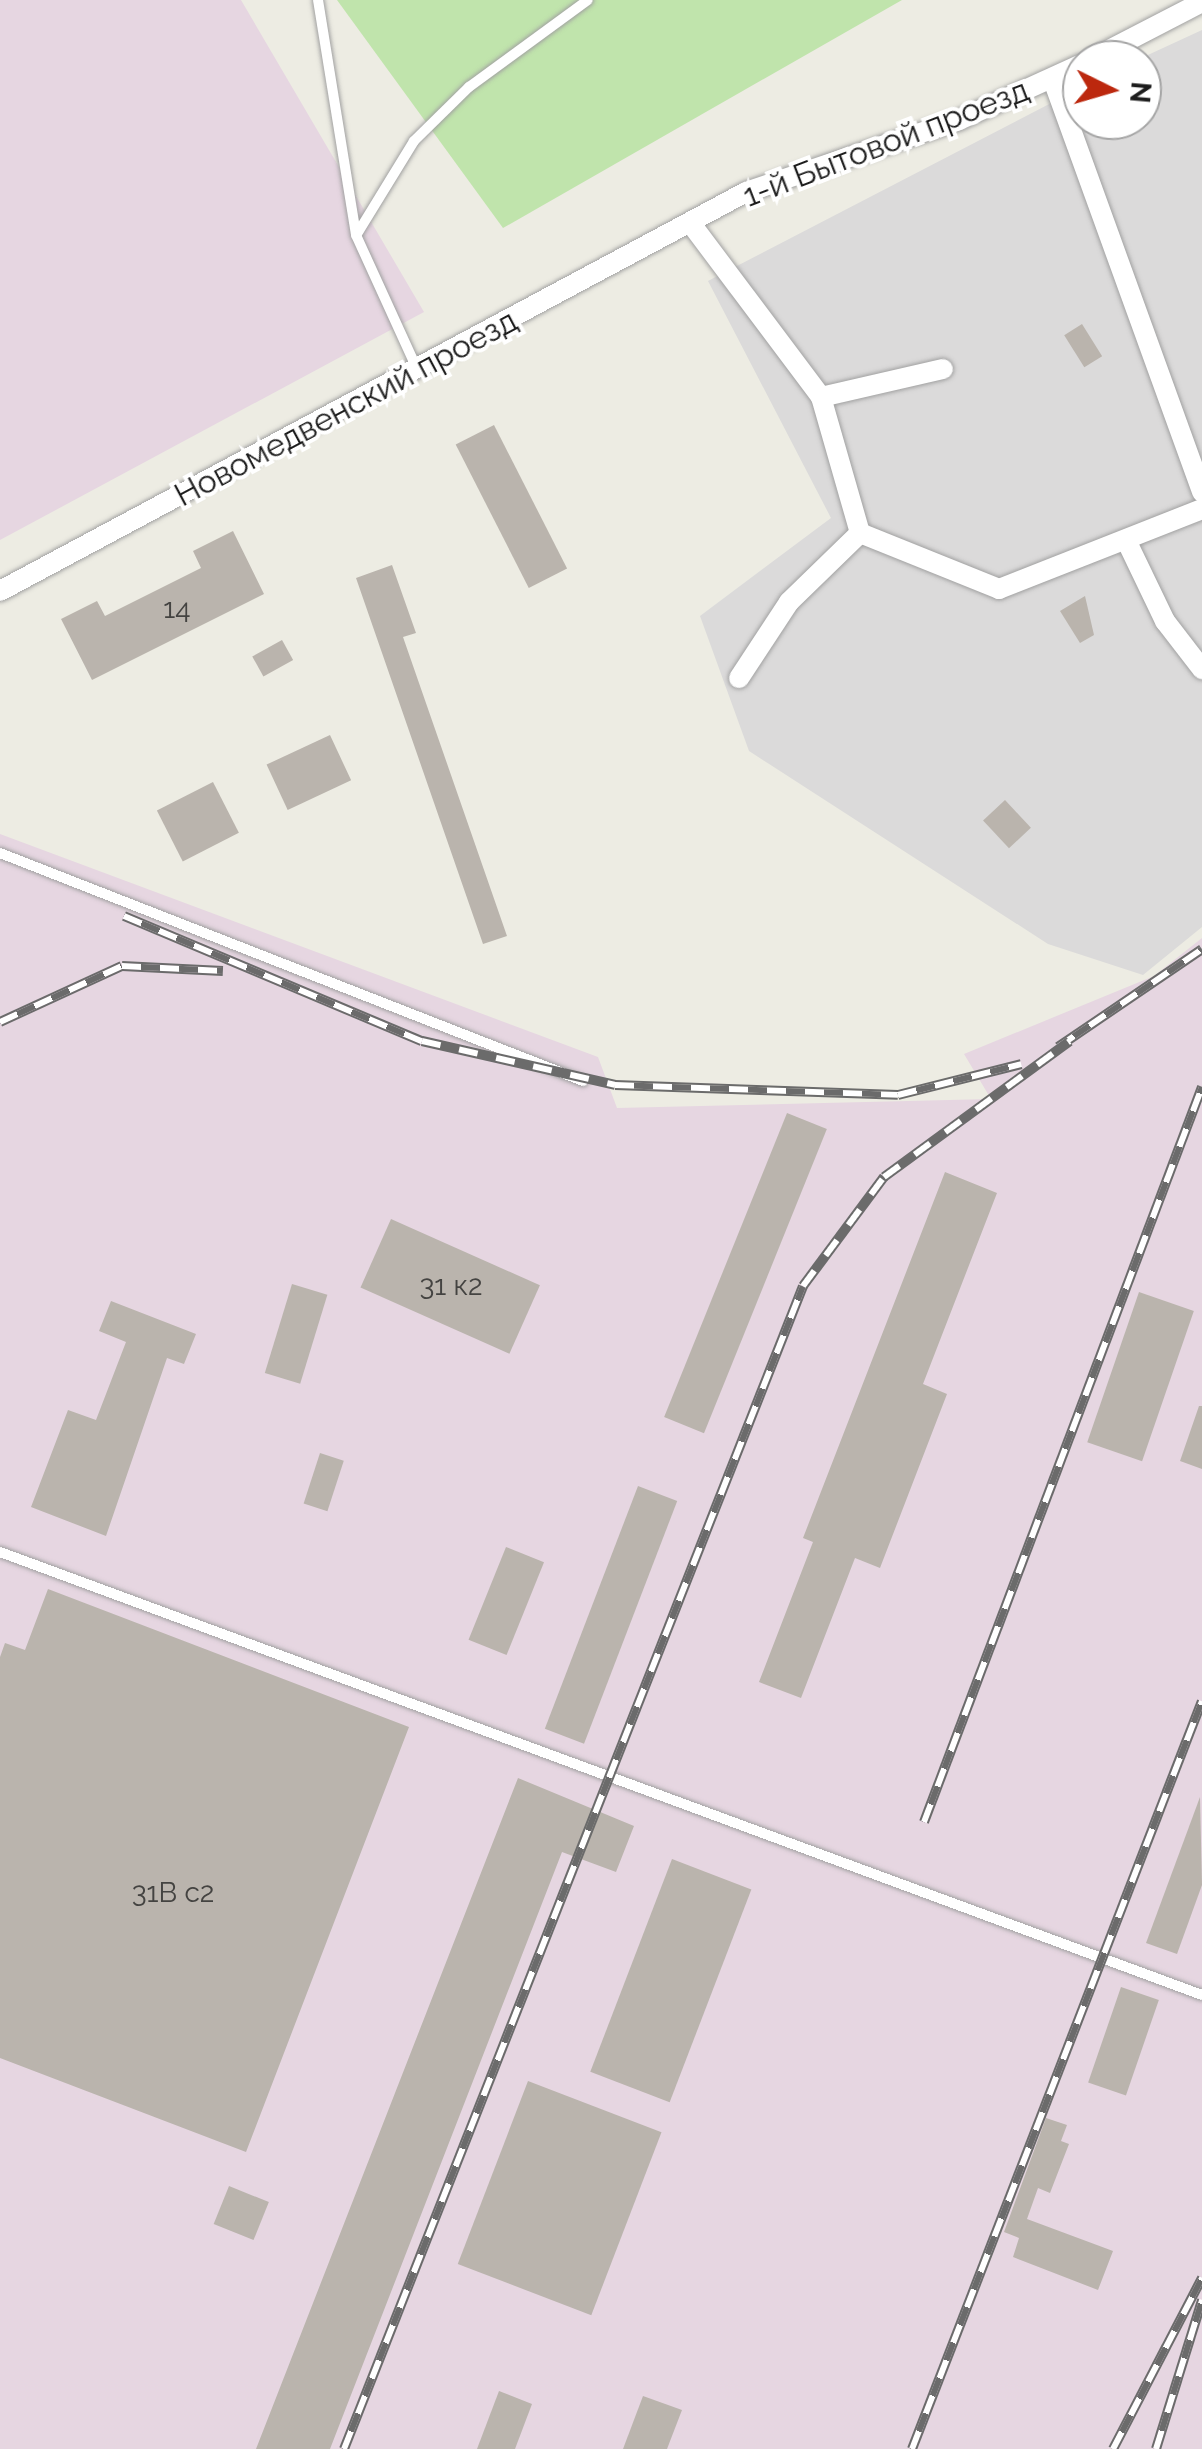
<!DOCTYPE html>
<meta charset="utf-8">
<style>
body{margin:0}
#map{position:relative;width:1202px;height:2449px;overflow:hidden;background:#edece3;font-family:Raleway,sans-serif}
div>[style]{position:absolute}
.residential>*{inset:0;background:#dbdada}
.industrial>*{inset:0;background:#e6d6e1}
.grass>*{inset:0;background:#c0e4ac}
.building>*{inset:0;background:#bab4ad;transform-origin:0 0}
.roads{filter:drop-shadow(0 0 2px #a1a1a1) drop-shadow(0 0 2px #a1a1a1)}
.service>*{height:10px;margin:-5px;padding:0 5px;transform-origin:5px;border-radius:5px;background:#fff}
.minor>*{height:20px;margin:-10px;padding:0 10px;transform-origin:10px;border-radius:10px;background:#fff}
.rail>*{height:10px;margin-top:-5px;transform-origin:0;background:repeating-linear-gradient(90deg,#fff 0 19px,#6b6b6b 0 38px);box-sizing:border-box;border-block:2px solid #6b6b6b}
span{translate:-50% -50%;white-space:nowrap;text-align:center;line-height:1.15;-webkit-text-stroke:8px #fff;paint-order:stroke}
.number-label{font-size:28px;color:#444341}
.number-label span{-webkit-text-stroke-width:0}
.street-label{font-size:32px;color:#1d1d1d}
.north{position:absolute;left:1062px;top:40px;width:100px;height:100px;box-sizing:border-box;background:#fff;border:2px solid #a5a5a5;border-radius:50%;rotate:95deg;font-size:28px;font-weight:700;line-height:40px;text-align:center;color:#1d1d1d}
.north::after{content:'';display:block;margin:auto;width:35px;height:45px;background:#bc280e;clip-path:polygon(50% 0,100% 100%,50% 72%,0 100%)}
</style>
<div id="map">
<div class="residential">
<i style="clip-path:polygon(1202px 30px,1202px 927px,1143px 975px,1048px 944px,749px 751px,700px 616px,831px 518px,708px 281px,1082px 87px,1082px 120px,1142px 120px,1137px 60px)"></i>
</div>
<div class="industrial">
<i style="clip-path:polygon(0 0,241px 0,424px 312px,0 540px)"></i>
<i style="clip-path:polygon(0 834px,598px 1057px,617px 1108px,991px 1099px,964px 1054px,1154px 976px,1202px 938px,1202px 2449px,0 2449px)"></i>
</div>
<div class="grass">
<i style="clip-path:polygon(337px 0,902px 0,503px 228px)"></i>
</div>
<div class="building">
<i style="left:1082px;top:324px;width:38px;height:21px;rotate:58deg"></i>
<i style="left:494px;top:425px;width:161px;height:43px;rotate:63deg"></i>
<i style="clip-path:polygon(233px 531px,264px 594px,92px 680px,61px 619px,97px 601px,105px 616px,201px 568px,193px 551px)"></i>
<i style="clip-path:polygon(392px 565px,416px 633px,403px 637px,507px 936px,483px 944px,356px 578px)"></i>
<i style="clip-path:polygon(1085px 596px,1094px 635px,1080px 643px,1060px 611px)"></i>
<i style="left:282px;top:640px;width:23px;height:34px;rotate:61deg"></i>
<i style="left:330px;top:735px;width:50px;height:70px;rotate:65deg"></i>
<i style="left:213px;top:782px;width:57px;height:63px;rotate:63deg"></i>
<i style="left:1005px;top:800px;width:38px;height:30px;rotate:47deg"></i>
<i style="left:787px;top:1113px;width:43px;height:328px;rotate:22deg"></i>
<i style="clip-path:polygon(945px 1172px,997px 1193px,923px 1384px,947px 1394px,880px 1568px,855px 1558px,801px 1698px,759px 1682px,813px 1542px,803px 1538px)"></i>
<i style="left:391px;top:1219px;width:163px;height:75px;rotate:24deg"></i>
<i style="left:292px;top:1284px;width:37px;height:93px;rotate:17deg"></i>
<i style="left:1139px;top:1292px;width:58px;height:159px;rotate:19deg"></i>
<i style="clip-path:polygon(111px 1301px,196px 1334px,184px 1364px,167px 1358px,106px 1536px,31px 1507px,68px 1410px,96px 1420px,126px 1342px,99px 1331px)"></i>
<i style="clip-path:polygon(1199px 1406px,1202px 1406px,1202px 1469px,1180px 1461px)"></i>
<i style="left:320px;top:1453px;width:25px;height:53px;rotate:18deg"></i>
<i style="left:638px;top:1486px;width:42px;height:260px;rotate:21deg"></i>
<i style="left:506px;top:1547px;width:41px;height:100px;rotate:22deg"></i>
<i style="clip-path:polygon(48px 1589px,409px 1727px,246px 2152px,0 2058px,0 1657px,5px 1643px,25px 1650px)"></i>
<i style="clip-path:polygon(518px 1778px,634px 1826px,616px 1872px,562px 1852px,330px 2449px,256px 2449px)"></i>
<i style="clip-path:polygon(1200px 1797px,1202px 1885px,1177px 1954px,1146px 1943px)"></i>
<i style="left:672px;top:1859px;width:85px;height:228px;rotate:21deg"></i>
<i style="left:1121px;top:1987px;width:40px;height:101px;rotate:19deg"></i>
<i style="left:528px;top:2081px;width:143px;height:196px;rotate:21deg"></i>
<i style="clip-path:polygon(1046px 2118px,1067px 2125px,1061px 2141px,1069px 2144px,1050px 2193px,1038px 2188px,1027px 2219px,1113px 2251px,1098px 2290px,1013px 2257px,1019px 2238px,1004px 2232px)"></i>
<i style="left:229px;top:2186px;width:43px;height:41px;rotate:22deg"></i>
<i style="clip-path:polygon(499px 2391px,532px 2404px,515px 2449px,477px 2449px)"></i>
<i style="clip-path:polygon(643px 2396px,682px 2410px,667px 2449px,623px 2449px)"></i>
</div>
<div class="roads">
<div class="service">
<i style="left:318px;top:0;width:238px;rotate:80.8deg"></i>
<i style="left:356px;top:235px;width:147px;rotate:65.5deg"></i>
<i style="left:357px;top:234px;width:109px;rotate:-58.5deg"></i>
<i style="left:414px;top:141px;width:77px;rotate:-44.5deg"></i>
<i style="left:469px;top:87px;width:147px;rotate:-36.2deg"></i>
<i style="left:0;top:853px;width:626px;rotate:21.36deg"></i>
<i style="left:0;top:1552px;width:1281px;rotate:20.23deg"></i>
</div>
<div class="minor">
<i style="left:1090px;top:60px;width:126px;rotate:-27.4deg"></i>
<i style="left:1053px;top:80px;width:438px;rotate:70.1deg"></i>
<i style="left:692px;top:225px;width:215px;rotate:53.1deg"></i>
<i style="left:821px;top:397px;width:141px;rotate:74deg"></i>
<i style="left:860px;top:533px;width:99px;rotate:135.8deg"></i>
<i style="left:789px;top:602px;width:91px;rotate:123.3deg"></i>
<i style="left:821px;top:397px;width:125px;rotate:-12.9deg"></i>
<i style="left:860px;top:533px;width:150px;rotate:21.9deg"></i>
<i style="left:999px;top:589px;width:218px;rotate:-21.5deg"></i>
<i style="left:1127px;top:542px;width:88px;rotate:64.3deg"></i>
<i style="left:1165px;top:621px;width:61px;rotate:52.4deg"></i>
<i style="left:0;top:591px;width:846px;rotate:-28.14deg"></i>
<i style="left:746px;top:192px;width:225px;rotate:-18.7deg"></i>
<i style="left:959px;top:120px;width:135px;rotate:-24.5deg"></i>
</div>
</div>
<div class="rail">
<i style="left:124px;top:916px;width:323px;rotate:22.8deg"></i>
<i style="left:422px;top:1041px;width:198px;rotate:12.8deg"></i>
<i style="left:615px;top:1085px;width:283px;rotate:2deg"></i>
<i style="left:898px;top:1095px;width:127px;rotate:-14.1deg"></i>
<i style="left:0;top:1022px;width:134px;rotate:-24.7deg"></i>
<i style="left:122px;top:966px;width:101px;rotate:2.8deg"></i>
<i style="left:1058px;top:1047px;width:174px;rotate:-34.2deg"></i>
<i style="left:924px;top:1822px;width:786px;rotate:-69.28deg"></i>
<i style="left:344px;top:2449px;width:1250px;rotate:-68.46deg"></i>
<i style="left:803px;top:1286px;width:136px;rotate:-53.4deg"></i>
<i style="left:884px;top:1177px;width:230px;rotate:-36.2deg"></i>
<i style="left:912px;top:2449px;width:802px;rotate:-68.81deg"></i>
<i style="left:1113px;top:2449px;width:193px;rotate:-62.5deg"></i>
<i style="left:1156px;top:2449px;width:156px;rotate:-72.8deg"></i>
</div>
<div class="number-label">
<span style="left:177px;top:609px">14</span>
<span style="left:451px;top:1286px">31 к2</span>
<span style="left:173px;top:1893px">31В с2</span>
</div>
<div class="street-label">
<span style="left:886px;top:143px;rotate:-21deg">1-й Бытовой проезд</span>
<span style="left:346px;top:408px;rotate:-28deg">Новомедвенский проезд</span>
</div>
<div class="north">N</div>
</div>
